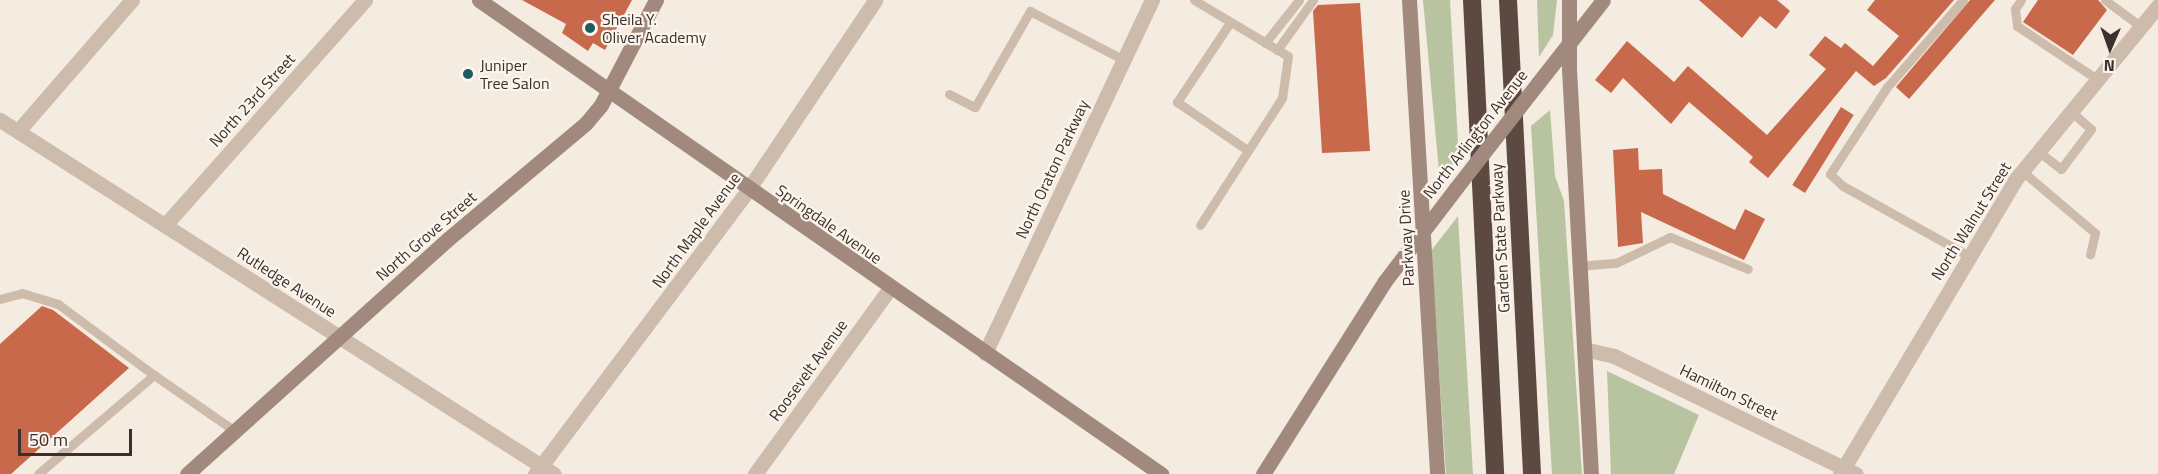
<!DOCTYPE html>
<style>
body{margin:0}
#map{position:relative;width:2158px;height:474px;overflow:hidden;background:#f4ebe1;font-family:"Titillium Web",sans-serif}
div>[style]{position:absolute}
.green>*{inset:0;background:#b8c4a0}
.building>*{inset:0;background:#c8694b;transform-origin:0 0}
.lane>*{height:9px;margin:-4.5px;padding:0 4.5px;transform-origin:4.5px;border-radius:4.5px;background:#cdbbac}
.street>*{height:15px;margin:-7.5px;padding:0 7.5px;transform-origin:7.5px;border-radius:7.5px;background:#cdbbac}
.secondary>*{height:15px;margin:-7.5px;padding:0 7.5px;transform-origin:7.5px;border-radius:7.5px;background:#a18a7d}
.highway>*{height:18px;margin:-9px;padding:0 9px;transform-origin:9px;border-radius:9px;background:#5c4a42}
.secondary-bridge>*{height:15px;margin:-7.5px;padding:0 7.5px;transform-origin:7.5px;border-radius:7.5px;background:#a18a7d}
.dots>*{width:16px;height:16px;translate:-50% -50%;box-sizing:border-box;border:3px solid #fbf5ee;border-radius:50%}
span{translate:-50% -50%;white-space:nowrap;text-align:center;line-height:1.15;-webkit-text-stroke:4.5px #fbf5ee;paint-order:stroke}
.poi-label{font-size:16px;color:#3b302b}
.left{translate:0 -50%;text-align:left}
.street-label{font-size:16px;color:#3b302b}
.north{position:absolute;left:2080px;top:18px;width:60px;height:60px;-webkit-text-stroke:4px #fbf5ee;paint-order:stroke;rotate:182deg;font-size:16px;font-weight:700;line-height:24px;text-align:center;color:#3b302b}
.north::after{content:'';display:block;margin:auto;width:21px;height:27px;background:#3b302b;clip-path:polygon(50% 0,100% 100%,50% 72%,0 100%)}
.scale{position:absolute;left:18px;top:429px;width:114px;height:27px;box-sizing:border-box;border:3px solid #3b302b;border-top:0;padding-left:8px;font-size:18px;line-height:21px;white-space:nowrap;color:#3b302b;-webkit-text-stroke:4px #fbf5ee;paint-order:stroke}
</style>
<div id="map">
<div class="green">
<i style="clip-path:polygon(1423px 0,1450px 0,1459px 161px,1439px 171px)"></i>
<i style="clip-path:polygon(1537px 0,1557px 0,1553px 35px,1539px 57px)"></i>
<i style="clip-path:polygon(1550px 110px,1555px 176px,1564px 201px,1582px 474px,1552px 474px,1531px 126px)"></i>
<i style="clip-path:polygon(1458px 216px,1473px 474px,1446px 474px,1431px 251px)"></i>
<i style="clip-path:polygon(1607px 371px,1699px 415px,1674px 474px,1611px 474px)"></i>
</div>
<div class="building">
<i style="clip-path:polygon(522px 0,632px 0,605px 50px,593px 43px,588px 51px,562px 33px,566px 24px)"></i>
<i style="clip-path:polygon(1699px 0,1777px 0,1790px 11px,1776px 29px,1760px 16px,1742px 38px)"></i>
<i style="clip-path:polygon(1875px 0,1954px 0,1886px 78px,1874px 86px,1856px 71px,1768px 178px,1749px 162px,1753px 157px,1689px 102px,1671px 124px,1623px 78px,1611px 93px,1595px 80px,1627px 41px,1674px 82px,1688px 66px,1767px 135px,1826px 69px,1809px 55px,1825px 36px,1841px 48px,1845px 43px,1873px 66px,1899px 36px,1867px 10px)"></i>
<i style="clip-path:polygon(1970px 0,1995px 0,1909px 99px,1896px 87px)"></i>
<i style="clip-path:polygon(2038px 0,2098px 0,2107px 10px,2073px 55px,2023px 22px)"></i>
<i style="clip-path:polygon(1360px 3px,1370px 151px,1322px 153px,1313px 11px,1318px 5px)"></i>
<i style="left:1841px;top:107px;width:15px;height:92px;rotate:32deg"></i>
<i style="clip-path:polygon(1638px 148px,1639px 170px,1662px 169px,1663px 194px,1735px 230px,1745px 209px,1765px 219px,1744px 260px,1641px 212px,1643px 243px,1618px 247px,1613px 150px)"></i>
<i style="clip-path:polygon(42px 306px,53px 310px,129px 368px,11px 474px,0 474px,0 344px)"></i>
</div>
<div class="lane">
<i style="left:1194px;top:0;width:109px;rotate:30.8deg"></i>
<i style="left:1288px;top:56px;width:42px;rotate:98.1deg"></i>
<i style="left:1282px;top:98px;width:151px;rotate:122.8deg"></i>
<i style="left:1963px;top:0;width:116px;rotate:131.1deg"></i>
<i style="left:1887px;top:87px;width:104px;rotate:123.2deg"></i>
<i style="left:1830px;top:174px;width:18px;rotate:43deg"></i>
<i style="left:1843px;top:186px;width:144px;rotate:29.1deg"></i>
<i style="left:2021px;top:0;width:11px;rotate:124deg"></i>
<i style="left:2015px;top:9px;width:17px;rotate:83deg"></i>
<i style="left:2017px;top:26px;width:96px;rotate:33.5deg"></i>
<i style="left:2105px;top:0;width:44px;rotate:36.6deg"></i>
<i style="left:1229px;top:24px;width:94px;rotate:123.7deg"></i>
<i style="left:1177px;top:102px;width:83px;rotate:34.3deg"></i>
<i style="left:1265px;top:43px;width:55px;rotate:-51.7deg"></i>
<i style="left:1277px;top:50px;width:62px;rotate:-54.2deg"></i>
<i style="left:949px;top:94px;width:29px;rotate:27deg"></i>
<i style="left:975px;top:107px;width:111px;rotate:-60.2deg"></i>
<i style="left:1030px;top:11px;width:106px;rotate:27.5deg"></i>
<i style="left:2038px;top:151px;width:29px;rotate:38deg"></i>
<i style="left:2061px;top:169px;width:50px;rotate:-53.1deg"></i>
<i style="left:2091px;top:129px;width:28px;rotate:-139deg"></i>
<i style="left:2022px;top:171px;width:96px;rotate:40.3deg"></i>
<i style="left:2095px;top:233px;width:22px;rotate:103deg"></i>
<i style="left:1579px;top:266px;width:37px;rotate:-5deg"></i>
<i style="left:1616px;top:263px;width:60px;rotate:-25.7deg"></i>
<i style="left:1670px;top:237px;width:84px;rotate:22.3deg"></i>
<i style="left:0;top:299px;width:23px;rotate:-15deg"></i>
<i style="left:22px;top:293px;width:38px;rotate:17deg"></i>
<i style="left:58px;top:304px;width:119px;rotate:36.5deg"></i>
<i style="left:38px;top:474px;width:153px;rotate:-40.5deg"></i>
<i style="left:154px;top:375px;width:98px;rotate:34.7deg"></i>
</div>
<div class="street">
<i style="left:0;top:120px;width:657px;rotate:32.58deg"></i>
<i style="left:18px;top:131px;width:174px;rotate:-49deg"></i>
<i style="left:166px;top:224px;width:300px;rotate:-48.4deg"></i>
<i style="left:1584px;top:349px;width:31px;rotate:13deg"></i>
<i style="left:1614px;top:356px;width:269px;rotate:26deg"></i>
<i style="left:985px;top:353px;width:391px;rotate:-64.7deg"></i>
<i style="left:535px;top:474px;width:355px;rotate:-53.1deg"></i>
<i style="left:748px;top:190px;width:229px;rotate:-56.2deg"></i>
<i style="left:755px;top:474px;width:230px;rotate:-54deg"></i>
<i style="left:1840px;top:474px;width:342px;rotate:-59.2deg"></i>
<i style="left:2015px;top:180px;width:225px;rotate:-50.6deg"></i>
</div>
<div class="secondary">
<i style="left:479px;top:0;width:831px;rotate:34.8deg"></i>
<i style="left:1409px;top:0;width:475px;rotate:86.6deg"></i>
<i style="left:1569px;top:0;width:69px;rotate:90deg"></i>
<i style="left:1569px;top:69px;width:406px;rotate:86.9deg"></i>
<i style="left:1538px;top:83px;width:105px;rotate:-51.9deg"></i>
<i style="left:187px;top:474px;width:351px;rotate:-42deg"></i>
<i style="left:448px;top:239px;width:180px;rotate:-40deg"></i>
<i style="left:586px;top:123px;width:23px;rotate:-50deg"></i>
<i style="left:601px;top:105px;width:119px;rotate:-62.4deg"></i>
<i style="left:1263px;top:474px;width:228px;rotate:-57.7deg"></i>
<i style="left:1385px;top:281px;width:117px;rotate:-52.6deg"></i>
</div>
<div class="highway">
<i style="left:1472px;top:0;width:475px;rotate:87.2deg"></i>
<i style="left:1508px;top:0;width:475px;rotate:87.1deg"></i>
</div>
<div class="secondary-bridge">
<i style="left:1456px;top:188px;width:133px;rotate:-52deg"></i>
</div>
<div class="dots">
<i style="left:590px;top:28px;background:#1f5a5e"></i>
<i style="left:468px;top:74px;background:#1f5a5e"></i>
</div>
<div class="poi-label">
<span class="left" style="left:602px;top:28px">Sheila Y.<br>Oliver Academy</span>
<span class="left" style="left:480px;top:74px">Juniper<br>Tree Salon</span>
</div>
<div class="street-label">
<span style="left:252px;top:100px;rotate:-48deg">North 23rd Street</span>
<span style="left:1475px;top:134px;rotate:-52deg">North Arlington Avenue</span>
<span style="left:1052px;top:169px;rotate:-65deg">North Oraton Parkway</span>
<span style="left:1971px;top:221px;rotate:-58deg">North Walnut Street</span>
<span style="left:829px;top:224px;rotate:35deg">Springdale Avenue</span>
<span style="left:696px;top:230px;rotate:-54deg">North Maple Avenue</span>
<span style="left:426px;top:236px;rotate:-41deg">North Grove Street</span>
<span style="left:1406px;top:238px;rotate:-93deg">Parkway Drive</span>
<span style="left:1500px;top:238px;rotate:-93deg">Garden State Parkway</span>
<span style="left:287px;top:282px;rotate:33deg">Rutledge Avenue</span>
<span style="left:808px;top:370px;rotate:-54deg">Roosevelt Avenue</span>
<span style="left:1729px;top:392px;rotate:26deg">Hamilton Street</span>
</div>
<div class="north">N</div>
<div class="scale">50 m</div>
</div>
